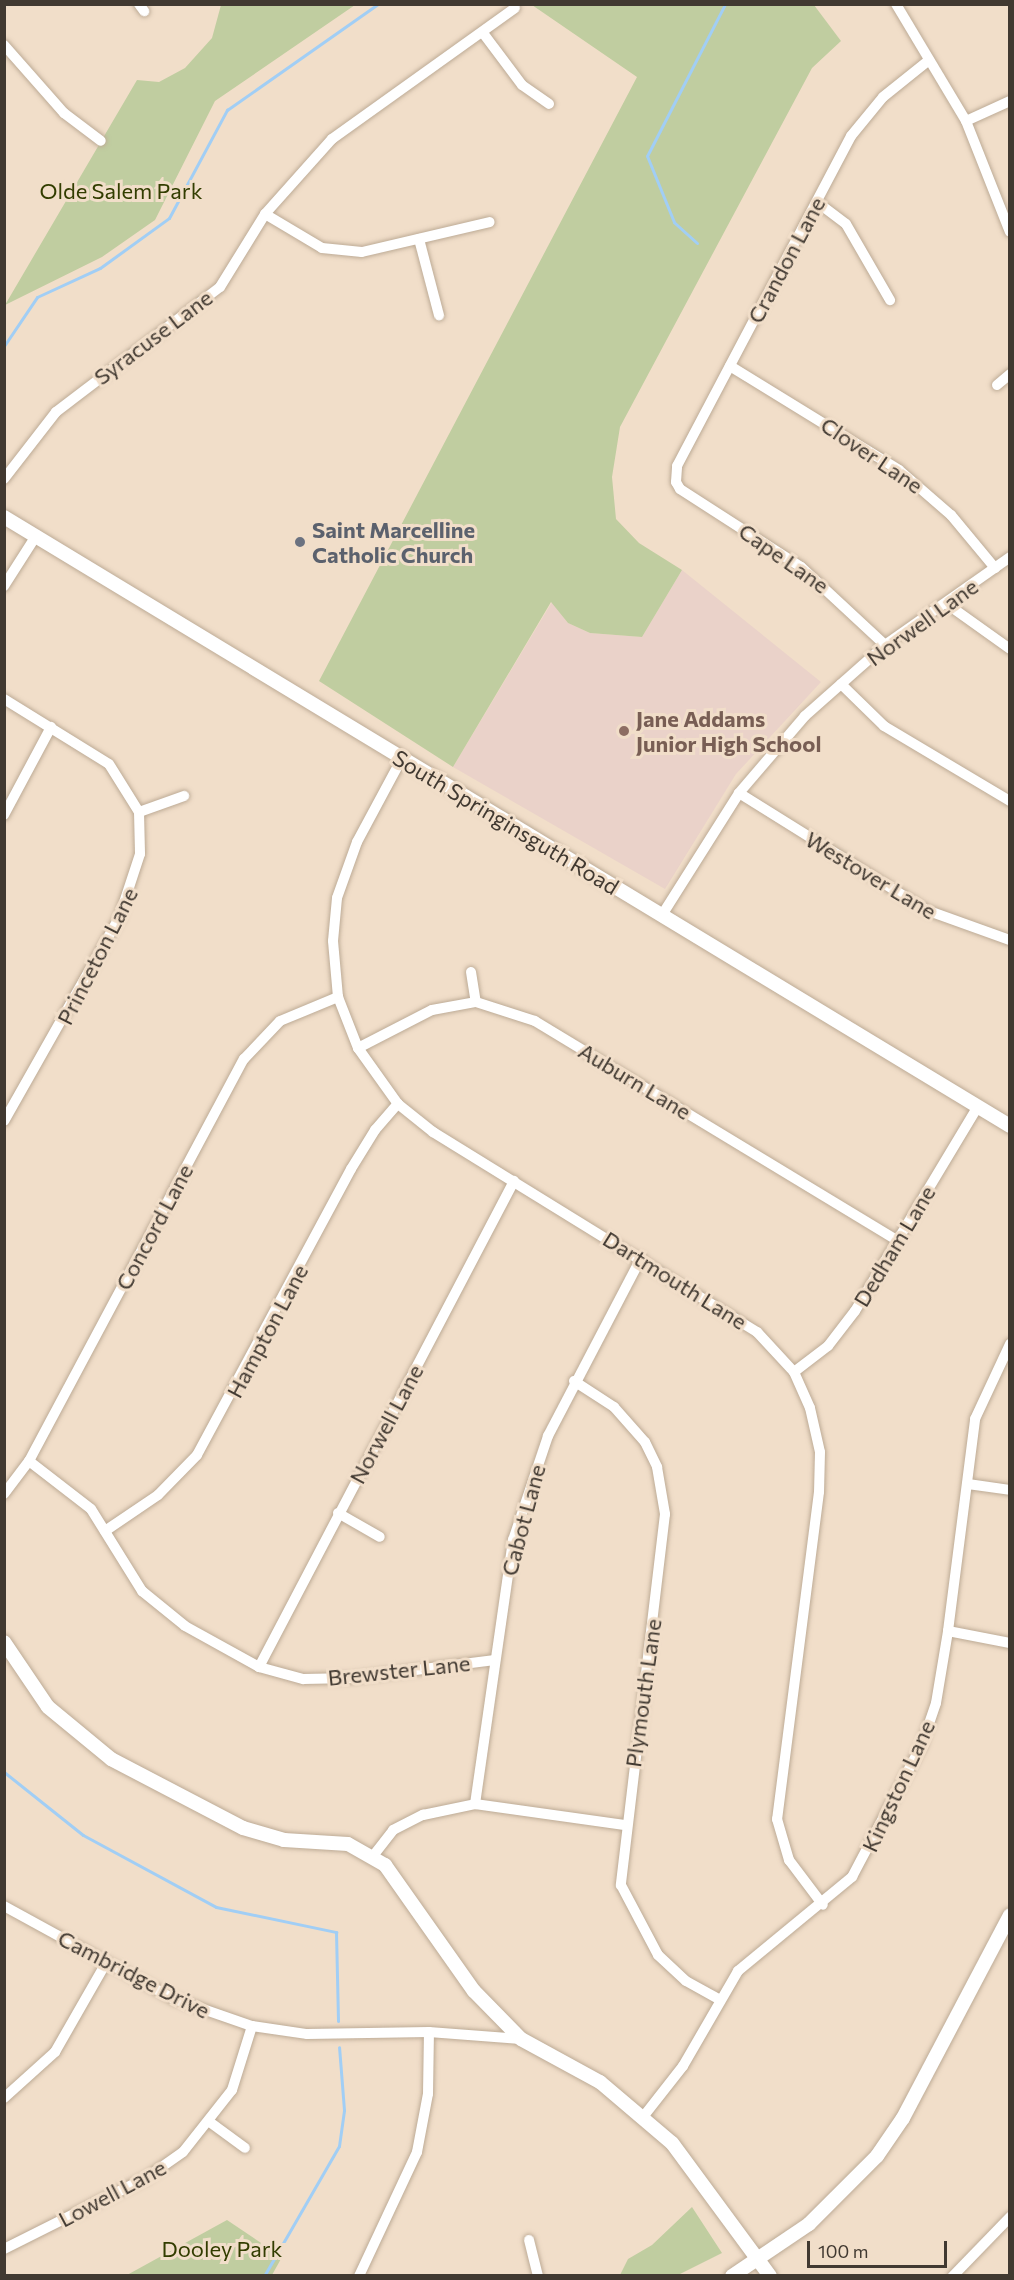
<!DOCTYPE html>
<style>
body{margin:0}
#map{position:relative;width:1014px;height:2280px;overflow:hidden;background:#f1dec9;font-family:Commissioner,sans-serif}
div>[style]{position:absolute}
.education>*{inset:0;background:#ead2c9}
.green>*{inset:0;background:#c0cda0}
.stream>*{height:3px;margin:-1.5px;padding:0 1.5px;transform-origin:1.5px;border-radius:1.5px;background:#a1cef5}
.roads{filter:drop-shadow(0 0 2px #bdab96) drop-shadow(0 0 2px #bdab96)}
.minor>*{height:10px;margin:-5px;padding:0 5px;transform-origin:5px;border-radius:5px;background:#fff}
.tertiary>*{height:14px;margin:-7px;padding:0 7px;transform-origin:7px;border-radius:7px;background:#fff}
.dots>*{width:16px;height:16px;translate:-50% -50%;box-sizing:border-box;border:3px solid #f1dec9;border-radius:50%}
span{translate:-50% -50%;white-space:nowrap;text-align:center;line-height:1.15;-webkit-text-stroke:6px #f1dec9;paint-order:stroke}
.park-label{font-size:22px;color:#323d00}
.street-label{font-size:22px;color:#413931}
.worship-label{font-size:22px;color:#5b616d;font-weight:700}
.left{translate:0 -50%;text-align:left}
.education-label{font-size:22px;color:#785e54;font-weight:700}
.frame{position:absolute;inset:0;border:6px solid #413931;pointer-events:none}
.scale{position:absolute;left:807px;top:2241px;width:140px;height:27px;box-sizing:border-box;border:3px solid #413931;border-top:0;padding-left:8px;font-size:18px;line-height:21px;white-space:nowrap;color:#413931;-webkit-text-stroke:4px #f1dec9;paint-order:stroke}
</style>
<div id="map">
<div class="education">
<i style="clip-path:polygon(682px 570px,821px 682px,736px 774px,665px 889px,453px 767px,552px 602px,568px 623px,590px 633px,642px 637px)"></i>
</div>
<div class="green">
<i style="clip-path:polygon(221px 5px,355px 5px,215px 101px,155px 220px,102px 257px,5px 305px,137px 80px,159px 82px,185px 68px,212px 38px)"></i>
<i style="clip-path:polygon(517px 5px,814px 5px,841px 41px,812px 68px,620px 427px,612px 477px,616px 519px,639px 543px,682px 570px,642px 637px,590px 633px,568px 623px,551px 602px,453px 767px,319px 681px,637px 77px,532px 5px)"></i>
<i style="clip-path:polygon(692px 2207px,722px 2253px,678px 2275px,620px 2275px,628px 2259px,652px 2245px)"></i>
<i style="clip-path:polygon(227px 2220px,282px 2257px,272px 2275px,127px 2275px)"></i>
</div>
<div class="stream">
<i style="left:697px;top:243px;width:31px;rotate:-138deg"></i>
<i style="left:674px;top:222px;width:71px;rotate:-112.2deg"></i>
<i style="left:647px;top:156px;width:171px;rotate:-62.8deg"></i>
<i style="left:4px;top:346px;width:59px;rotate:-56deg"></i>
<i style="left:37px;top:297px;width:69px;rotate:-24.7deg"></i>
<i style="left:100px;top:268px;width:85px;rotate:-35.9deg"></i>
<i style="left:169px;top:218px;width:123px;rotate:-61.8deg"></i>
<i style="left:227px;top:110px;width:184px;rotate:-35.1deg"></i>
<i style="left:4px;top:1772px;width:101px;rotate:38.6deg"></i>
<i style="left:83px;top:1835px;width:151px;rotate:28.4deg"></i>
<i style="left:216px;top:1907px;width:123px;rotate:11.8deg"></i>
<i style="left:336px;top:1932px;width:89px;rotate:88.7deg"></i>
<i style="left:264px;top:2276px;width:150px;rotate:-60deg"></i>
<i style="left:339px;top:2146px;width:36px;rotate:-82deg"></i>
<i style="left:344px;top:2110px;width:63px;rotate:-94.5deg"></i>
</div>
<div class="roads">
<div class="minor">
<i style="left:139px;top:4px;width:9px;rotate:54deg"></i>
<i style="left:896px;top:4px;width:136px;rotate:59.1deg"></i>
<i style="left:966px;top:121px;width:119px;rotate:68.4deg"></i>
<i style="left:483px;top:33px;width:65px;rotate:53.1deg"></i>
<i style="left:522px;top:85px;width:33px;rotate:35deg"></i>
<i style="left:4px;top:45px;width:91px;rotate:48.6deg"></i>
<i style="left:64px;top:113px;width:46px;rotate:37.1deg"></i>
<i style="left:966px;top:121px;width:48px;rotate:-24.4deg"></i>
<i style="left:817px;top:202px;width:36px;rotate:37deg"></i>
<i style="left:846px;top:224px;width:88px;rotate:59.9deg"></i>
<i style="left:265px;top:214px;width:66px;rotate:30.8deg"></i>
<i style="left:322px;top:248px;width:40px;rotate:5.7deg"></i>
<i style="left:362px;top:252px;width:131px;rotate:-13.2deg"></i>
<i style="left:419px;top:239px;width:79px;rotate:75.3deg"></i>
<i style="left:730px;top:366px;width:198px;rotate:31.6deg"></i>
<i style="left:899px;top:470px;width:69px;rotate:40.9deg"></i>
<i style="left:951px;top:515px;width:69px;rotate:50.3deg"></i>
<i style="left:997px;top:385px;width:17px;rotate:-40deg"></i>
<i style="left:4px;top:479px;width:85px;rotate:-52.2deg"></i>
<i style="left:56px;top:412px;width:206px;rotate:-37.3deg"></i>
<i style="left:220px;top:287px;width:86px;rotate:-58.3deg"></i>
<i style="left:265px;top:214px;width:101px;rotate:-48.2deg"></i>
<i style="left:332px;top:139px;width:225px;rotate:-35.6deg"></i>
<i style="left:4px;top:586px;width:59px;rotate:-57.4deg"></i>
<i style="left:947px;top:604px;width:77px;rotate:35.5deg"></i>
<i style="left:885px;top:645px;width:115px;rotate:-137.1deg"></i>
<i style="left:801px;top:567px;width:144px;rotate:-147.2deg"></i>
<i style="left:680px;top:489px;width:8px;rotate:-120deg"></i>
<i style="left:676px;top:482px;width:16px;rotate:-86deg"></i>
<i style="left:677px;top:466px;width:373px;rotate:-62.2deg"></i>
<i style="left:851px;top:136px;width:50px;rotate:-50.6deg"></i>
<i style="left:883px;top:97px;width:59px;rotate:-38.8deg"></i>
<i style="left:841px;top:684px;width:60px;rotate:44.3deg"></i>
<i style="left:884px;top:726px;width:147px;rotate:30.8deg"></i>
<i style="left:4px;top:699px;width:123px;rotate:31.8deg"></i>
<i style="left:109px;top:764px;width:57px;rotate:58deg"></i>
<i style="left:139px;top:812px;width:42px;rotate:88.6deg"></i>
<i style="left:140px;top:854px;width:67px;rotate:108.2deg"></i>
<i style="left:119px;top:918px;width:233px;rotate:119.5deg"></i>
<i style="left:401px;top:760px;width:93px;rotate:118.2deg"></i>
<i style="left:357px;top:842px;width:59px;rotate:109.7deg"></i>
<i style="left:337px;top:898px;width:43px;rotate:95.3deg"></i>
<i style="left:333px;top:941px;width:56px;rotate:84.9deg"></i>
<i style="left:338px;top:997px;width:55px;rotate:68.6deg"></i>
<i style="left:358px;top:1048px;width:69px;rotate:54.5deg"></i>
<i style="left:398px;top:1104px;width:45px;rotate:38.7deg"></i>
<i style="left:433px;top:1132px;width:381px;rotate:31.7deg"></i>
<i style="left:757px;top:1332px;width:54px;rotate:47.2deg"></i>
<i style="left:794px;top:1372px;width:39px;rotate:66deg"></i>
<i style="left:810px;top:1408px;width:45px;rotate:77.2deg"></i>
<i style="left:820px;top:1452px;width:40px;rotate:91.4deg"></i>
<i style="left:819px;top:1492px;width:330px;rotate:97.3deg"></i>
<i style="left:777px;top:1819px;width:43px;rotate:73.7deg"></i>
<i style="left:789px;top:1860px;width:56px;rotate:52.9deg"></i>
<i style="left:739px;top:793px;width:221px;rotate:32deg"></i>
<i style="left:926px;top:910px;width:89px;rotate:19.7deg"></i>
<i style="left:139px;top:812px;width:48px;rotate:-19.6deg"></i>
<i style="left:4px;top:815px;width:100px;rotate:-61.9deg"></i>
<i style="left:662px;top:915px;width:144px;rotate:-57.7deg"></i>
<i style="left:739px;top:793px;width:101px;rotate:-49.4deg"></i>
<i style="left:805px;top:716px;width:107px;rotate:-41.6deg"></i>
<i style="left:885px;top:645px;width:153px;rotate:-35.1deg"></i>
<i style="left:471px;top:972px;width:30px;rotate:81deg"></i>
<i style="left:358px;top:1048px;width:83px;rotate:-27.2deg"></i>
<i style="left:432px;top:1010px;width:45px;rotate:-10.3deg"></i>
<i style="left:476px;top:1002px;width:62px;rotate:17.9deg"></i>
<i style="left:535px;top:1021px;width:423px;rotate:31.2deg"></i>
<i style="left:794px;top:1372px;width:43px;rotate:-37.4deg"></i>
<i style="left:828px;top:1346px;width:44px;rotate:-52.4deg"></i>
<i style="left:855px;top:1311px;width:239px;rotate:-59deg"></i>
<i style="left:574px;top:1381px;width:48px;rotate:33deg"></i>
<i style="left:614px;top:1407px;width:47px;rotate:48.5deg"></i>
<i style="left:645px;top:1442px;width:28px;rotate:64deg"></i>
<i style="left:657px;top:1467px;width:48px;rotate:80.3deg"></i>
<i style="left:665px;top:1514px;width:374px;rotate:96.8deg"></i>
<i style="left:621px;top:1885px;width:79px;rotate:62.1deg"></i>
<i style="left:658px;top:1955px;width:38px;rotate:43deg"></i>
<i style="left:686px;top:1981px;width:39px;rotate:29deg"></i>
<i style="left:29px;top:1461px;width:78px;rotate:37.7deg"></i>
<i style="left:91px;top:1509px;width:97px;rotate:58.1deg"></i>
<i style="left:142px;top:1591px;width:55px;rotate:39.1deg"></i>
<i style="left:185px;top:1626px;width:85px;rotate:29deg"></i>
<i style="left:259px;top:1667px;width:46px;rotate:15.3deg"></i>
<i style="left:303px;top:1679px;width:49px;rotate:-1.2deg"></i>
<i style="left:352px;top:1678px;width:144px;rotate:-7.2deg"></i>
<i style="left:968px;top:1484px;width:42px;rotate:8.1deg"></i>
<i style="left:4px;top:1494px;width:41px;rotate:-52.9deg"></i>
<i style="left:29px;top:1461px;width:456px;rotate:-61.9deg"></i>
<i style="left:244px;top:1059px;width:52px;rotate:-46.5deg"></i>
<i style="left:280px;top:1021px;width:63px;rotate:-22.5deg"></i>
<i style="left:338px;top:1513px;width:48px;rotate:29.7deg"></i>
<i style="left:105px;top:1531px;width:64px;rotate:-34.2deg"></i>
<i style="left:158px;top:1495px;width:56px;rotate:-45.7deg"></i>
<i style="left:197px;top:1455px;width:325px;rotate:-61.7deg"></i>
<i style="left:351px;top:1169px;width:46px;rotate:-58.4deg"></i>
<i style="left:375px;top:1130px;width:35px;rotate:-49deg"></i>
<i style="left:948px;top:1631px;width:63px;rotate:11deg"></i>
<i style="left:259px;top:1667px;width:549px;rotate:-62.31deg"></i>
<i style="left:475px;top:1804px;width:267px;rotate:-81.8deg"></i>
<i style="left:513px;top:1540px;width:110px;rotate:-71.4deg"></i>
<i style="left:548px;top:1436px;width:201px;rotate:-62.4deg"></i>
<i style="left:373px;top:1856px;width:33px;rotate:-52deg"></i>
<i style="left:393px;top:1830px;width:34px;rotate:-27deg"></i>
<i style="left:423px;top:1815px;width:53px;rotate:-11.9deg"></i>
<i style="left:475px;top:1804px;width:151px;rotate:8deg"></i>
<i style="left:4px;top:1906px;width:194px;rotate:28.7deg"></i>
<i style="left:174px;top:1999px;width:83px;rotate:19.1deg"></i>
<i style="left:252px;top:2026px;width:56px;rotate:8.3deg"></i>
<i style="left:307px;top:2034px;width:122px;rotate:-0.9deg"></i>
<i style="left:429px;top:2032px;width:92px;rotate:4.4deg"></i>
<i style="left:4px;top:2098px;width:69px;rotate:-42deg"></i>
<i style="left:55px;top:2052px;width:103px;rotate:-60.2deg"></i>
<i style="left:643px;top:2117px;width:65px;rotate:-51.9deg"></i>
<i style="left:683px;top:2066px;width:110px;rotate:-59.9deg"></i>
<i style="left:738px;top:1971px;width:148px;rotate:-39.5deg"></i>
<i style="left:852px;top:1877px;width:150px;rotate:-62.2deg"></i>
<i style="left:922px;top:1744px;width:43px;rotate:-71.1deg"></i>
<i style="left:936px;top:1703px;width:73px;rotate:-80.5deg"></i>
<i style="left:948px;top:1631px;width:214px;rotate:-82.7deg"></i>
<i style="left:975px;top:1419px;width:83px;rotate:-65deg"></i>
<i style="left:211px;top:2123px;width:42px;rotate:36.3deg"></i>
<i style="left:529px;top:2240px;width:37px;rotate:76deg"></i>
<i style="left:4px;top:2249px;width:159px;rotate:-26.6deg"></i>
<i style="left:146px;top:2178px;width:45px;rotate:-35.1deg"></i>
<i style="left:183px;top:2152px;width:79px;rotate:-51.7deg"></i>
<i style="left:232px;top:2090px;width:67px;rotate:-72.6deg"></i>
<i style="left:359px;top:2276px;width:137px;rotate:-64.9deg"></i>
<i style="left:417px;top:2152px;width:59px;rotate:-79.3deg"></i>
<i style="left:428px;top:2094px;width:62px;rotate:-89.1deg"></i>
<i style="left:953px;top:2276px;width:82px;rotate:-46deg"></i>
</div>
<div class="tertiary">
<i style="left:4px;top:517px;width:1176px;rotate:31.19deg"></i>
<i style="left:4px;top:1642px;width:78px;rotate:55.9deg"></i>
<i style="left:48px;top:1707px;width:82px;rotate:39.5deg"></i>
<i style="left:111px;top:1759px;width:149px;rotate:27.6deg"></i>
<i style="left:243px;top:1828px;width:43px;rotate:16.3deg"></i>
<i style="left:284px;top:1840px;width:64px;rotate:3.6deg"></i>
<i style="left:348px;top:1844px;width:43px;rotate:29.6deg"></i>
<i style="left:385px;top:1865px;width:154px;rotate:54.8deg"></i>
<i style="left:474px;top:1991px;width:67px;rotate:45.6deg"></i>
<i style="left:521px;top:2039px;width:90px;rotate:28.6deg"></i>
<i style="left:600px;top:2082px;width:94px;rotate:40.3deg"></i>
<i style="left:672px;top:2143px;width:165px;rotate:53.6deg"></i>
<i style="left:732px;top:2276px;width:93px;rotate:-34deg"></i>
<i style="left:809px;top:2224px;width:96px;rotate:-45deg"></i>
<i style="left:877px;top:2156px;width:46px;rotate:-55.6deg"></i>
<i style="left:903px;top:2118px;width:229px;rotate:-62.2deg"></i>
</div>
</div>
<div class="dots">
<i style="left:300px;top:542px;background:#6b7280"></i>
<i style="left:624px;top:731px;background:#8d6e63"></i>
</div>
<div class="park-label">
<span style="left:121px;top:191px">Olde Salem Park</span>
<span style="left:222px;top:2249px">Dooley Park</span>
</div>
<div class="street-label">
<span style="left:786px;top:260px;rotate:-62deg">Crandon Lane</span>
<span style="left:153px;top:337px;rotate:-37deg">Syracuse Lane</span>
<span style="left:872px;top:455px;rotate:34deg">Clover Lane</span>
<span style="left:784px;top:558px;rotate:35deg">Cape Lane</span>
<span style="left:922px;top:622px;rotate:-36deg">Norwell Lane</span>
<span style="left:506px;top:822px;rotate:31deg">South Springinsguth Road</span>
<span style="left:871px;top:875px;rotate:31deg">Westover Lane</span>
<span style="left:97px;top:956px;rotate:-63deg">Princeton Lane</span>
<span style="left:635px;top:1081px;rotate:31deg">Auburn Lane</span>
<span style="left:154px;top:1227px;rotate:-62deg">Concord Lane</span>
<span style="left:894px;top:1246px;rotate:-59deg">Dedham Lane</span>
<span style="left:675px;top:1280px;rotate:32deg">Dartmouth Lane</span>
<span style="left:267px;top:1331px;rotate:-62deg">Hampton Lane</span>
<span style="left:386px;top:1424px;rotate:-62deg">Norwell Lane</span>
<span style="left:523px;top:1520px;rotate:-75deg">Cabot Lane</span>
<span style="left:399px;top:1670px;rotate:-6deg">Brewster Lane</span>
<span style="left:643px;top:1693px;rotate:-82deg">Plymouth Lane</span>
<span style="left:898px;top:1786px;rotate:-65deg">Kingston Lane</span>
<span style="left:134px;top:1974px;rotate:27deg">Cambridge Drive</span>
<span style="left:112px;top:2193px;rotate:-28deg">Lowell Lane</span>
</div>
<div class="worship-label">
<span class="left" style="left:312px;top:542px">Saint Marcelline<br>Catholic Church</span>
</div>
<div class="education-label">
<span class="left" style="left:636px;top:731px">Jane Addams<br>Junior High School</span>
</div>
<div class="frame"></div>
<div class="scale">100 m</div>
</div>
